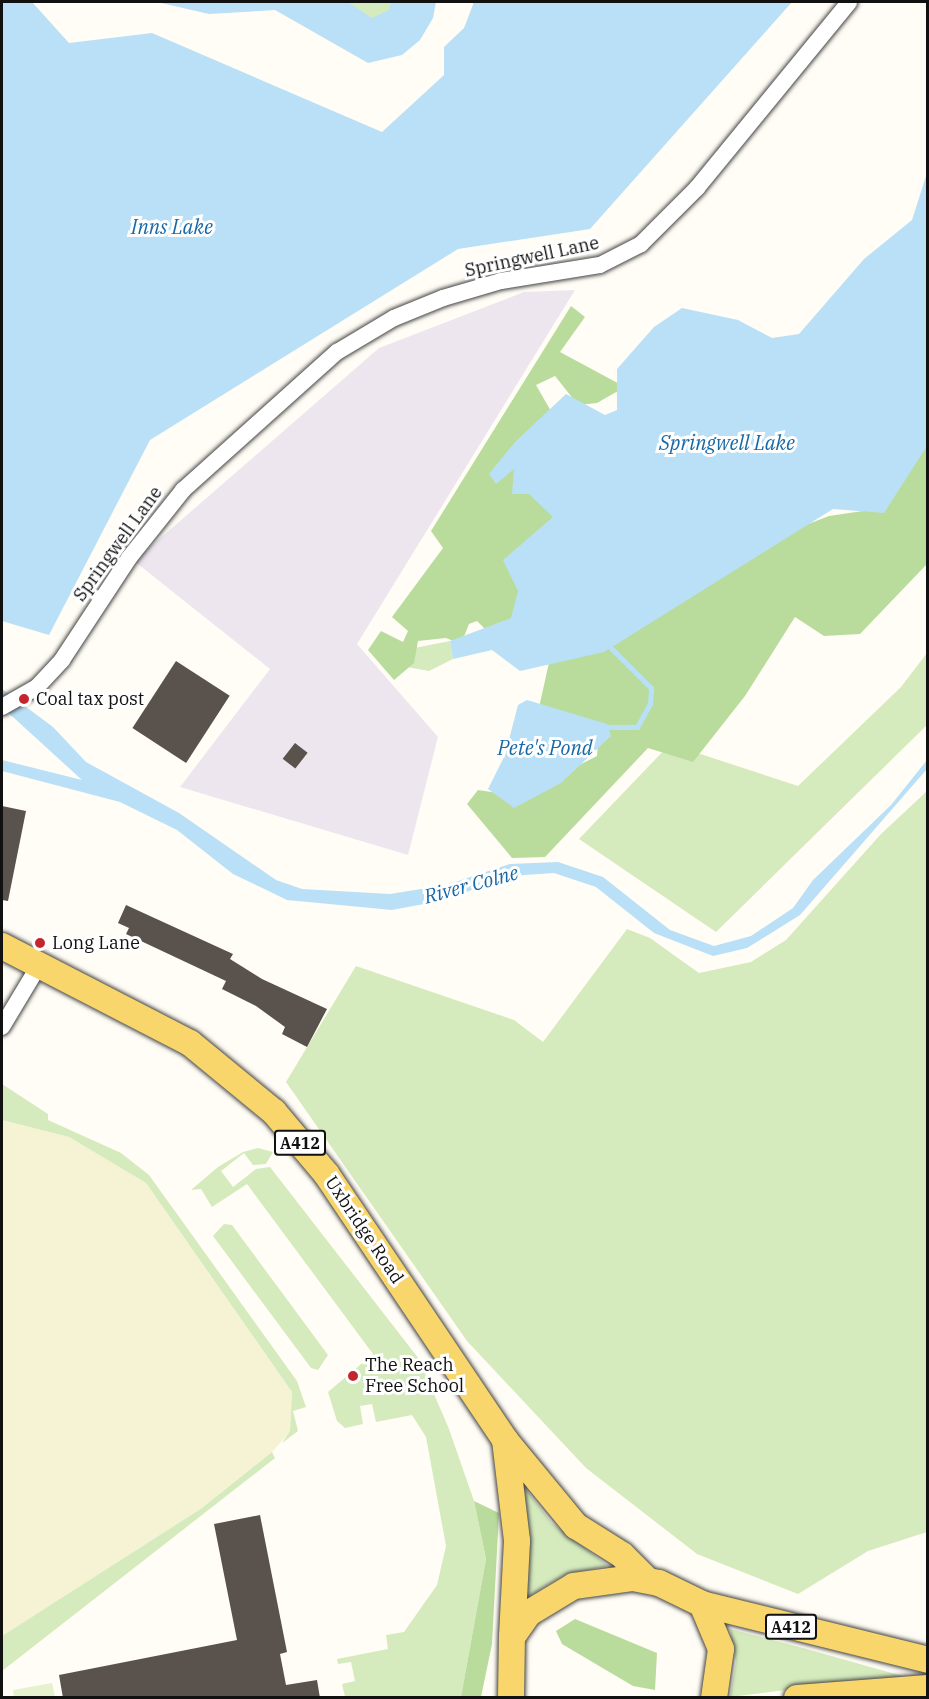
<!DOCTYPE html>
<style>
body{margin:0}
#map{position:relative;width:929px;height:1699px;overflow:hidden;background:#fffdf5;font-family:"IBM Plex Serif",serif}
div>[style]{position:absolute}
.industrial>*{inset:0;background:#eee6ef}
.farmland>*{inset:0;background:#f6f3d4}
.green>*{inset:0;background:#d5ebbd}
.forest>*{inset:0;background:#b9dc9c}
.pitch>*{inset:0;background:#e6f2cf}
.water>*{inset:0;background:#b9e0f7}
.stream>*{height:5px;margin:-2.5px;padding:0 2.5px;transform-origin:2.5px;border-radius:2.5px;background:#b9e0f7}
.building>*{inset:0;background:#5a524d;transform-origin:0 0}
.roads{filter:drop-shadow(0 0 2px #444) drop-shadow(0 0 2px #444)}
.street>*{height:16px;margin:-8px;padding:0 8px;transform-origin:8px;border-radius:8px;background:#fff}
.primary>*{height:26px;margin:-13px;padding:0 13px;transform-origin:13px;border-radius:13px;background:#f9d66b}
.dots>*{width:16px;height:16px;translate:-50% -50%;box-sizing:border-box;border:3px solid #fff;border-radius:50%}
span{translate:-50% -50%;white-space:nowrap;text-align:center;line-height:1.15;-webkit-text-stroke:6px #fff;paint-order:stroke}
.shield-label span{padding:2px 4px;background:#fff;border:2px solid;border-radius:4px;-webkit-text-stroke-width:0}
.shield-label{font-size:16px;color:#111;font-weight:700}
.street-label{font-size:18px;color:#111}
.poi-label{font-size:18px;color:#111}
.left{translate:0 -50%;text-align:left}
.water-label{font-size:20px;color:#1768a6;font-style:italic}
.frame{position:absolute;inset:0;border:3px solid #111;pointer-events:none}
</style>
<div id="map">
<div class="industrial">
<i style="clip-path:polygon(575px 290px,357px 644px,438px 737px,408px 855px,180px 787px,270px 669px,134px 561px,379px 348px,524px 292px)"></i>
</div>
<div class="farmland">
<i style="clip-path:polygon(2px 1120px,69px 1137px,146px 1183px,292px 1392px,290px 1432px,272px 1452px,202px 1508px,2px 1636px)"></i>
</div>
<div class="green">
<i style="clip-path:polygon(306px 2px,413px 2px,381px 37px)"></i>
<i style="clip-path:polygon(450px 641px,453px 659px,429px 671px,407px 667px,409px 649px)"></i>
<i style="clip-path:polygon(927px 653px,927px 725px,716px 932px,579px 839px,670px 744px,798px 786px,901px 687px)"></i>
<i style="clip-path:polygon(927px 791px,927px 1532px,868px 1551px,798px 1594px,697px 1554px,586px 1468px,467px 1341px,286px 1082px,356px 966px,514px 1020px,543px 1042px,627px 929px,650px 938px,699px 973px,751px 962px,786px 940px,881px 834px)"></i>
<i style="clip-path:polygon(2px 1084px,48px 1114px,48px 1120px,121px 1153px,149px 1175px,297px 1381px,306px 1407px,293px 1411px,298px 1431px,282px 1443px,290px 1431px,292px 1392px,146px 1183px,69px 1137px,2px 1120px)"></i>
<i style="clip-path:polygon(258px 1148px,273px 1152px,266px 1164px,253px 1165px,244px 1153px,221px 1171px,233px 1187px,256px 1169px,270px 1167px,419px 1359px,449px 1429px,474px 1501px,486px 1559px,461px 1697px,345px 1697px,342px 1684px,355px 1681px,351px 1662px,338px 1664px,337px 1659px,388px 1649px,386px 1635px,404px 1632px,437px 1585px,446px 1546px,426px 1437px,412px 1415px,376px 1422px,372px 1404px,360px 1406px,363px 1424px,345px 1428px,337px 1421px,328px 1392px,373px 1354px,247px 1184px,212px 1207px,201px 1189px,191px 1190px,218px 1167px,243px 1152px)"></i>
<i style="clip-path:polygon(224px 1224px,232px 1225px,328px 1355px,318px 1370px,311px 1368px,213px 1236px)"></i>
<i style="clip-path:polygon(272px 1452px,275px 1458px,2px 1671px,2px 1636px,202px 1508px)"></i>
<i style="clip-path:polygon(521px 1483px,552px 1523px,608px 1566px,566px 1574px,525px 1598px)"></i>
<i style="clip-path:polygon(730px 1629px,803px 1648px,927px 1683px,863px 1680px,730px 1697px,736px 1662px)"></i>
</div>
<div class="forest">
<i style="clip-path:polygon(571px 306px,585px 317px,560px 352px,625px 387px,597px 403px,578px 405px,555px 376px,536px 385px,552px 413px,559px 517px,519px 617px,493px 637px,477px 621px,469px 624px,461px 644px,446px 638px,418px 641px,414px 663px,394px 680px,368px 650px,381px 631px,403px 642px,408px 631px,392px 617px,443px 548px,431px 531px)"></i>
<i style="clip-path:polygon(927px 437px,927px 564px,860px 634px,824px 636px,795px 617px,745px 696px,693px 762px,648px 748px,545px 857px,512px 858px,467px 804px,478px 790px,518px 796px,597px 756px,599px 729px,538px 712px,550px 658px,785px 533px,829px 516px,883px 508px)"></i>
<i style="clip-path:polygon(474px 1501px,499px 1513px,492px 1644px,481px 1697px,461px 1697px,486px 1559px)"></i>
<i style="clip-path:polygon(575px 1619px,657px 1653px,655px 1690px,633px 1686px,562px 1644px,556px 1631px)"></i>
</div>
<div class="pitch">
<i style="clip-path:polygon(52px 1683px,55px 1697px,14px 1697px,13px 1690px)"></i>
</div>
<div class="water">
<i style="clip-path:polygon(2px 2px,32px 2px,69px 43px,152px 33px,382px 132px,444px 75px,444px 47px,464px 28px,474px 2px,792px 2px,590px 229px,458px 249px,150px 440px,49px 635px,2px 621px)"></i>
<i style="clip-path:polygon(157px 2px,348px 2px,372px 18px,389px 10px,391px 2px,436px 2px,433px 18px,420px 40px,402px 55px,368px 63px,275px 10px,209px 14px)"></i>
<i style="clip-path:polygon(927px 173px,927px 446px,884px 513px,833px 509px,604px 652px,520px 671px,492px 650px,453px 659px,450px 641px,511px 618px,518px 591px,503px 560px,553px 517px,529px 494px,512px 494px,514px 469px,496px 484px,489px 474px,515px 442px,566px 394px,605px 415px,617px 410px,617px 369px,654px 327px,682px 308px,738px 320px,772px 338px,799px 334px,864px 259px,912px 220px)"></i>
<i style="clip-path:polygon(2px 689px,53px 727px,86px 762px,179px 813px,276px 880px,302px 889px,390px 894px,446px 885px,510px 864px,558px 862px,603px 877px,670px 930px,714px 946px,751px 936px,793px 908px,813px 880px,891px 805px,927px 760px,927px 769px,800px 915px,747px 948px,713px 956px,654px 933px,596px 887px,554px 873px,509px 876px,445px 900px,392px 910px,287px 900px,233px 874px,177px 830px,120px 802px,2px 771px,2px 760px,82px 780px,2px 707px)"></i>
<i style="clip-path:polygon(527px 700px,607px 724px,611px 736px,561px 783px,514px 808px,488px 789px,505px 755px,518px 705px)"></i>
</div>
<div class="stream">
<i style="left:608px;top:727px;width:29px"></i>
<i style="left:637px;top:727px;width:26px;rotate:-61deg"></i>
<i style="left:650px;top:704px;width:16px;rotate:-86deg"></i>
<i style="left:651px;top:688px;width:57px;rotate:-135deg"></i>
</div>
<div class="building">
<i style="left:176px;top:661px;width:64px;height:80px;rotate:33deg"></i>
<i style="left:295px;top:743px;width:16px;height:20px;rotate:38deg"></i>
<i style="clip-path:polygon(2px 806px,26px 811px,8px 901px,2px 900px)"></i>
<i style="clip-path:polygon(126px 905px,233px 954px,230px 959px,262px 979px,327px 1009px,307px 1047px,282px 1034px,285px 1027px,256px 1006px,222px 989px,226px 981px,126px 934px,129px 928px,118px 923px)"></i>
<i style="clip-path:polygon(260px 1515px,287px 1652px,280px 1654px,286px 1685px,317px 1680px,320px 1698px,63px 1698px,59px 1675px,237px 1640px,214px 1524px)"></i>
</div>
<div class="roads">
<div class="street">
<i style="left:2px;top:707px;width:40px;rotate:-29.7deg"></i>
<i style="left:37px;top:687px;width:37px;rotate:-47deg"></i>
<i style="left:62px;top:660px;width:122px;rotate:-56.7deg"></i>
<i style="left:129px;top:558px;width:87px;rotate:-51.5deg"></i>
<i style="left:183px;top:490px;width:207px;rotate:-41.9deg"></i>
<i style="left:337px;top:352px;width:66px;rotate:-30.8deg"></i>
<i style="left:394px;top:318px;width:53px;rotate:-22.2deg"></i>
<i style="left:443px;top:298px;width:60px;rotate:-16.3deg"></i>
<i style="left:501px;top:281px;width:100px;rotate:-9.2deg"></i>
<i style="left:600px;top:265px;width:46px;rotate:-27.1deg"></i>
<i style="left:641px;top:244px;width:79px;rotate:-45deg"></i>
<i style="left:697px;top:188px;width:240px;rotate:-50.7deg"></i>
<i style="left:2px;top:1027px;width:70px;rotate:-59deg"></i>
</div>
<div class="primary">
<i style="left:2px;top:946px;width:212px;rotate:27.3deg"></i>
<i style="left:190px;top:1043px;width:109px;rotate:39.4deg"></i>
<i style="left:274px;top:1112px;width:82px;rotate:49.9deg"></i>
<i style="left:327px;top:1175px;width:319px;rotate:56.1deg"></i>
<i style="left:505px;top:1440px;width:112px;rotate:50.5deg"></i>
<i style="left:576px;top:1526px;width:54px;rotate:32.2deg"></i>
<i style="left:622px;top:1555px;width:34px;rotate:45deg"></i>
<i style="left:505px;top:1440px;width:102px;rotate:83.2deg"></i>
<i style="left:517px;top:1541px;width:96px;rotate:93deg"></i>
<i style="left:702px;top:1604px;width:233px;rotate:13.9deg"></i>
<i style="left:511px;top:1698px;width:61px;rotate:-89.1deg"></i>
<i style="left:512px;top:1637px;width:29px;rotate:-55deg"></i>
<i style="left:529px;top:1613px;width:52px;rotate:-31deg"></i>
<i style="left:574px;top:1586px;width:60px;rotate:-7.7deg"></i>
<i style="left:633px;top:1578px;width:26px;rotate:11deg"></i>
<i style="left:659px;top:1583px;width:48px;rotate:26deg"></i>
<i style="left:702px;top:1604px;width:49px;rotate:67.1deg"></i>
<i style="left:721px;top:1649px;width:49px;rotate:98.1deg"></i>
<i style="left:797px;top:1698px;width:131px;rotate:-4.4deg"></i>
</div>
</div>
<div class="dots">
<i style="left:24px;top:699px;background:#c4262e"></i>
<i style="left:40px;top:943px;background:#c4262e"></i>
<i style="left:353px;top:1376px;background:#c4262e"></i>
</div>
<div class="shield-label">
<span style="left:300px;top:1143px">A412</span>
<span style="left:791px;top:1627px">A412</span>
</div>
<div class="street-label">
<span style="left:532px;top:257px;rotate:-12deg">Springwell Lane</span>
<span style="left:118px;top:544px;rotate:-54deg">Springwell Lane</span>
<span style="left:364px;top:1230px;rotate:56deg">Uxbridge Road</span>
</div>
<div class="poi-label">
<span class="left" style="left:36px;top:699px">Coal tax post</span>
<span class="left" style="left:52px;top:943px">Long Lane</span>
<span class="left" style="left:365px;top:1376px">The Reach<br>Free School</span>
</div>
<div class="water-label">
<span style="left:172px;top:226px">Inns Lake</span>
<span style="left:727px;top:442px">Springwell Lake</span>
<span style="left:545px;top:747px">Pete's Pond</span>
<span style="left:471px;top:884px;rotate:-15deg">River Colne</span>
</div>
<div class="frame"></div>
</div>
